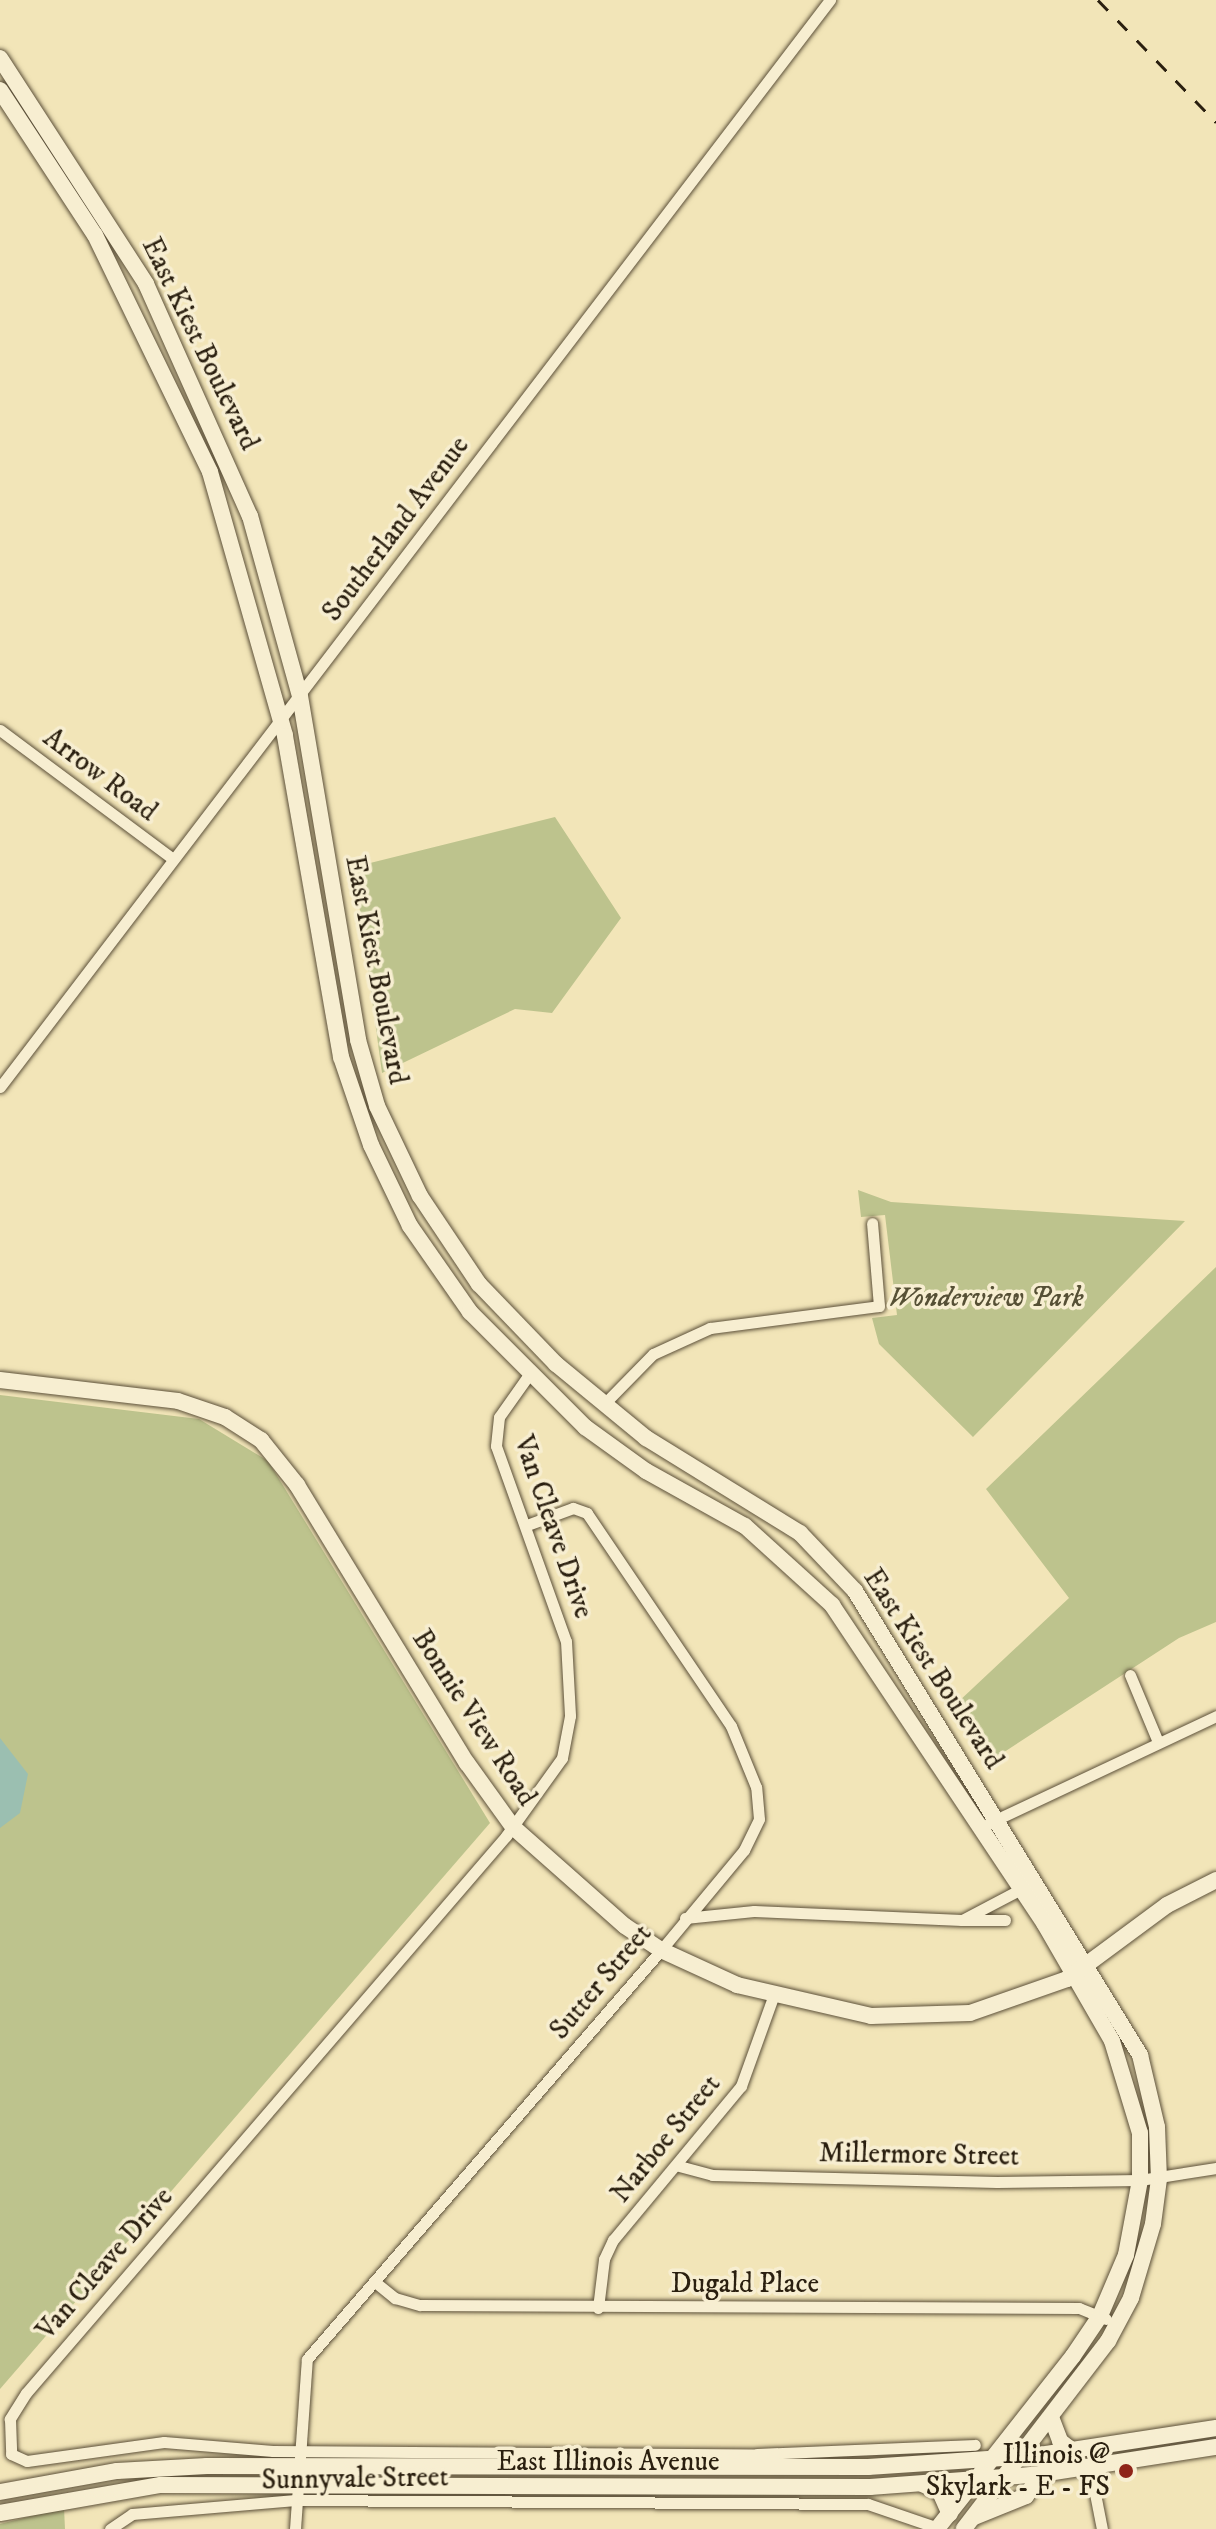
<!DOCTYPE html>
<style>
body{margin:0}
#map{position:relative;width:1216px;height:2529px;overflow:hidden;background:#f2e5b8;font-family:"IM FELL DW Pica",serif}
div>[style]{position:absolute}
.green>*{inset:0;background:#bdc38d}
.water>*{inset:0;background:#9bbfb1}
.roads{filter:drop-shadow(0 0 2px #5c5039) drop-shadow(0 0 2px #5c5039)}
.street>*{height:11px;margin:-5.5px;padding:0 5.5px;transform-origin:5.5px;border-radius:5.5px;background:#f7eed1}
.secondary>*{height:16px;margin:-8px;padding:0 8px;transform-origin:8px;border-radius:8px;background:#f7eed1}
.rail>*{height:3px;margin-top:-1.5px;transform-origin:0;background:repeating-linear-gradient(90deg,#2a1f0f 0 14px,transparent 0 28px)}
.dots>*{width:22px;height:22px;translate:-50% -50%;box-sizing:border-box;border:4px solid #f7eed1;border-radius:50%}
span{translate:-50% -50%;white-space:nowrap;text-align:center;line-height:1.15;-webkit-text-stroke:7px #f7eed1;paint-order:stroke}
.street-label{font-size:28px;color:#2a1f0f}
.park-label{font-size:28px;color:#565035;font-style:italic}
.poi-label{font-size:28px;color:#2a1f0f}
.right{translate:-100% -50%;text-align:right}
</style>
<div id="map">
<div class="green">
<i style="clip-path:polygon(555px 817px,621px 918px,552px 1013px,515px 1009px,382px 1073px,354px 867px)"></i>
<i style="clip-path:polygon(858px 1190px,891px 1202px,1185px 1221px,973px 1437px,879px 1344px,872px 1318px,897px 1315px,885px 1215px,861px 1217px)"></i>
<i style="clip-path:polygon(1216px 1267px,1216px 1622px,1179px 1638px,992px 1760px,957px 1703px,1069px 1598px,986px 1489px)"></i>
<i style="clip-path:polygon(0 1395px,199px 1419px,268px 1461px,490px 1823px,0 2389px)"></i>
<i style="clip-path:polygon(64px 2508px,65px 2529px,0 2529px,0 2524px)"></i>
</div>
<div class="water">
<i style="clip-path:polygon(0 1738px,28px 1774px,20px 1813px,0 1828px)"></i>
</div>
<div class="roads">
<div class="street">
<i style="left:0;top:730px;width:214px;rotate:36.7deg"></i>
<i style="left:0;top:1087px;width:1368px;rotate:-52.64deg"></i>
<i style="left:528px;top:1376px;width:50px;rotate:125.3deg"></i>
<i style="left:499px;top:1417px;width:29px;rotate:96deg"></i>
<i style="left:496px;top:1446px;width:207px;rotate:70.3deg"></i>
<i style="left:566px;top:1641px;width:75px;rotate:86.9deg"></i>
<i style="left:570px;top:1716px;width:43px;rotate:100.8deg"></i>
<i style="left:562px;top:1758px;width:96px;rotate:125.7deg"></i>
<i style="left:506px;top:1836px;width:735px;rotate:130.75deg"></i>
<i style="left:26px;top:2393px;width:31px;rotate:122deg"></i>
<i style="left:10px;top:2419px;width:35px;rotate:88deg"></i>
<i style="left:11px;top:2454px;width:17px;rotate:24deg"></i>
<i style="left:27px;top:2461px;width:138px;rotate:-7.9deg"></i>
<i style="left:164px;top:2442px;width:109px;rotate:4.7deg"></i>
<i style="left:273px;top:2451px;width:484px;rotate:0.4deg"></i>
<i style="left:757px;top:2454px;width:218px;rotate:-2.4deg"></i>
<i style="left:604px;top:1404px;width:70px;rotate:-45.6deg"></i>
<i style="left:653px;top:1354px;width:63px;rotate:-24.5deg"></i>
<i style="left:710px;top:1328px;width:170px;rotate:-7.4deg"></i>
<i style="left:879px;top:1306px;width:83px;rotate:-94.8deg"></i>
<i style="left:1130px;top:1675px;width:73px;rotate:67.3deg"></i>
<i style="left:989px;top:1823px;width:251px;rotate:-25.2deg"></i>
<i style="left:685px;top:1918px;width:69px;rotate:-5.8deg"></i>
<i style="left:754px;top:1911px;width:208px;rotate:2.5deg"></i>
<i style="left:962px;top:1920px;width:67px;rotate:-27.7deg"></i>
<i style="left:962px;top:1920px;width:43px"></i>
<i style="left:679px;top:2166px;width:34px;rotate:15deg"></i>
<i style="left:712px;top:2175px;width:285px;rotate:1.4deg"></i>
<i style="left:997px;top:2182px;width:143px;rotate:-0.8deg"></i>
<i style="left:1140px;top:2180px;width:77px;rotate:-9deg"></i>
<i style="left:375px;top:2282px;width:26px;rotate:39deg"></i>
<i style="left:395px;top:2298px;width:26px;rotate:16deg"></i>
<i style="left:420px;top:2305px;width:659px;rotate:0.26deg"></i>
<i style="left:1079px;top:2308px;width:29px;rotate:22deg"></i>
<i style="left:598px;top:2308px;width:49px;rotate:-83deg"></i>
<i style="left:604px;top:2259px;width:21px;rotate:-65deg"></i>
<i style="left:613px;top:2240px;width:200px;rotate:-50.3deg"></i>
<i style="left:741px;top:2086px;width:95px;rotate:-70.2deg"></i>
<i style="left:1090px;top:2468px;width:62px;rotate:78.9deg"></i>
<i style="left:110px;top:2529px;width:27px;rotate:-34deg"></i>
<i style="left:132px;top:2514px;width:164px;rotate:-4.9deg"></i>
<i style="left:295px;top:2500px;width:573px;rotate:0.4deg"></i>
<i style="left:868px;top:2504px;width:74px;rotate:18.9deg"></i>
<i style="left:295px;top:2529px;width:170px;rotate:-86deg"></i>
<i style="left:307px;top:2359px;width:541px;rotate:-49.12deg"></i>
<i style="left:661px;top:1950px;width:130px;rotate:-50.3deg"></i>
<i style="left:744px;top:1850px;width:34px;rotate:-64deg"></i>
<i style="left:759px;top:1819px;width:32px;rotate:-95deg"></i>
<i style="left:756px;top:1787px;width:66px;rotate:-112.3deg"></i>
<i style="left:731px;top:1726px;width:257px;rotate:-124.1deg"></i>
<i style="left:587px;top:1513px;width:15px;rotate:-160deg"></i>
<i style="left:573px;top:1508px;width:49px;rotate:159.7deg"></i>
</div>
<div class="secondary">
<i style="left:0;top:58px;width:269px;rotate:57.1deg"></i>
<i style="left:146px;top:284px;width:254px;rotate:65.9deg"></i>
<i style="left:250px;top:516px;width:187px;rotate:74.5deg"></i>
<i style="left:300px;top:696px;width:349px;rotate:80.4deg"></i>
<i style="left:358px;top:1040px;width:69px;rotate:73.9deg"></i>
<i style="left:377px;top:1106px;width:100px;rotate:64.5deg"></i>
<i style="left:420px;top:1196px;width:106px;rotate:56.2deg"></i>
<i style="left:479px;top:1284px;width:111px;rotate:46.1deg"></i>
<i style="left:556px;top:1364px;width:117px;rotate:39.4deg"></i>
<i style="left:646px;top:1438px;width:181px;rotate:31.7deg"></i>
<i style="left:800px;top:1533px;width:80px;rotate:46.5deg"></i>
<i style="left:855px;top:1591px;width:545px;rotate:58.44deg"></i>
<i style="left:1140px;top:2055px;width:74px;rotate:76.7deg"></i>
<i style="left:1157px;top:2127px;width:52px;rotate:87.8deg"></i>
<i style="left:1159px;top:2179px;width:45px;rotate:97.6deg"></i>
<i style="left:1153px;top:2224px;width:77px;rotate:106.6deg"></i>
<i style="left:1131px;top:2298px;width:49px;rotate:118.1deg"></i>
<i style="left:1108px;top:2341px;width:237px;rotate:127.5deg"></i>
<i style="left:0;top:90px;width:173px;rotate:56.8deg"></i>
<i style="left:95px;top:235px;width:263px;rotate:64.1deg"></i>
<i style="left:210px;top:472px;width:274px;rotate:74.1deg"></i>
<i style="left:285px;top:736px;width:326px;rotate:80.1deg"></i>
<i style="left:341px;top:1057px;width:93px;rotate:71.2deg"></i>
<i style="left:371px;top:1145px;width:90px;rotate:64.3deg"></i>
<i style="left:410px;top:1226px;width:105px;rotate:55.1deg"></i>
<i style="left:470px;top:1312px;width:163px;rotate:45deg"></i>
<i style="left:585px;top:1427px;width:75px;rotate:35.8deg"></i>
<i style="left:646px;top:1471px;width:113px;rotate:29.1deg"></i>
<i style="left:745px;top:1526px;width:118px;rotate:42.2deg"></i>
<i style="left:832px;top:1605px;width:382px;rotate:56.3deg"></i>
<i style="left:1044px;top:1923px;width:136px;rotate:60deg"></i>
<i style="left:1112px;top:2041px;width:96px;rotate:73.1deg"></i>
<i style="left:1140px;top:2133px;width:47px;rotate:90deg"></i>
<i style="left:1140px;top:2180px;width:76px;rotate:100.6deg"></i>
<i style="left:1126px;top:2255px;width:66px;rotate:113.1deg"></i>
<i style="left:1100px;top:2316px;width:48px;rotate:124deg"></i>
<i style="left:1073px;top:2356px;width:220px;rotate:128.2deg"></i>
<i style="left:0;top:1380px;width:179px;rotate:6.7deg"></i>
<i style="left:178px;top:1401px;width:50px;rotate:18.8deg"></i>
<i style="left:225px;top:1417px;width:43px;rotate:32.6deg"></i>
<i style="left:261px;top:1440px;width:58px;rotate:51.3deg"></i>
<i style="left:297px;top:1485px;width:326px;rotate:58.6deg"></i>
<i style="left:467px;top:1763px;width:79px;rotate:54.3deg"></i>
<i style="left:513px;top:1827px;width:149px;rotate:41.5deg"></i>
<i style="left:625px;top:1926px;width:43px;rotate:33.7deg"></i>
<i style="left:661px;top:1950px;width:84px;rotate:24.7deg"></i>
<i style="left:737px;top:1985px;width:138px;rotate:13deg"></i>
<i style="left:871px;top:2016px;width:99px;rotate:-1.7deg"></i>
<i style="left:970px;top:2013px;width:103px;rotate:-19.3deg"></i>
<i style="left:1067px;top:1979px;width:124px;rotate:-36.5deg"></i>
<i style="left:1167px;top:1905px;width:55px;rotate:-27deg"></i>
<i style="left:1051px;top:2417px;width:26px;rotate:69deg"></i>
<i style="left:1060px;top:2441px;width:16px;rotate:38deg"></i>
<i style="left:922px;top:2484px;width:20px;rotate:24deg"></i>
<i style="left:940px;top:2492px;width:24px;rotate:66deg"></i>
<i style="left:0;top:2492px;width:119px;rotate:-10.2deg"></i>
<i style="left:117px;top:2471px;width:90px;rotate:-3.2deg"></i>
<i style="left:207px;top:2466px;width:661px;rotate:0.09deg"></i>
<i style="left:868px;top:2467px;width:165px;rotate:-3.8deg"></i>
<i style="left:1033px;top:2456px;width:185px;rotate:-8.7deg"></i>
<i style="left:0;top:2513px;width:163px;rotate:-9.9deg"></i>
<i style="left:161px;top:2485px;width:709px;rotate:0.16deg"></i>
<i style="left:870px;top:2487px;width:171px;rotate:-4.3deg"></i>
<i style="left:1041px;top:2474px;width:177px;rotate:-8.8deg"></i>
<i style="left:974px;top:2517px;width:56px;rotate:-22deg"></i>
<i style="left:1026px;top:2496px;width:27px;rotate:-56deg"></i>
</div>
</div>
<div class="rail">
<i style="left:1098px;top:0;width:170px;rotate:46deg"></i>
</div>
<div class="dots">
<i style="left:1126px;top:2471px;background:#8f2418"></i>
</div>
<div class="street-label">
<span style="left:200px;top:344px;rotate:64deg">East Kiest Boulevard</span>
<span style="left:396px;top:529px;rotate:-53deg">Southerland Avenue</span>
<span style="left:100px;top:775px;rotate:37deg">Arrow Road</span>
<span style="left:376px;top:970px;rotate:79deg">East Kiest Boulevard</span>
<span style="left:553px;top:1527px;rotate:71deg">Van Cleave Drive</span>
<span style="left:933px;top:1669px;rotate:57deg">East Kiest Boulevard</span>
<span style="left:474px;top:1718px;rotate:57deg">Bonnie View Road</span>
<span style="left:601px;top:1982px;rotate:-50deg">Sutter Street</span>
<span style="left:666px;top:2139px;rotate:-51deg">Narboe Street</span>
<span style="left:919px;top:2155px;rotate:1deg">Millermore Street</span>
<span style="left:105px;top:2264px;rotate:-49deg">Van Cleave Drive</span>
<span style="left:745px;top:2284px">Dugald Place</span>
<span style="left:608px;top:2462px">East Illinois Avenue</span>
<span style="left:355px;top:2479px;rotate:-1deg">Sunnyvale Street</span>
</div>
<div class="park-label">
<span style="left:986px;top:1298px">Wonderview Park</span>
</div>
<div class="poi-label">
<span class="right" style="left:1110px;top:2471px">Illinois @<br>Skylark - E - FS</span>
</div>
</div>
